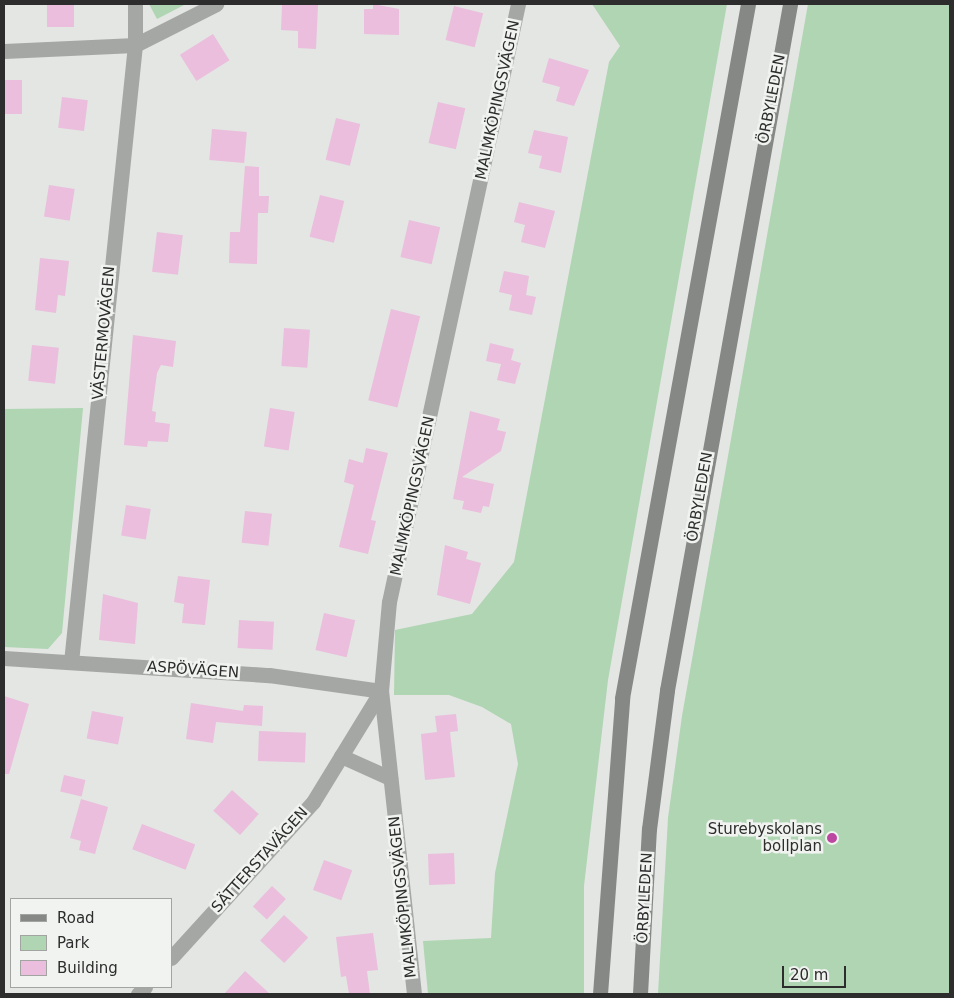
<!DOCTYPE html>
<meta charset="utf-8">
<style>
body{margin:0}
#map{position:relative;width:954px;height:998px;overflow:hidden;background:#e3e6e3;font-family:"DejaVu Sans",sans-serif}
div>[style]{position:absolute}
.green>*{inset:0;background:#afd5b2}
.building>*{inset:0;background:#eabedc;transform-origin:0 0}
.street>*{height:15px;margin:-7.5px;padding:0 7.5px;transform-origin:7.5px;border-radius:7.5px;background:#a5a7a5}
.secondary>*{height:15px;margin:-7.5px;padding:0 7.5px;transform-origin:7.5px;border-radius:7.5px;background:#868886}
.dots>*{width:14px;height:14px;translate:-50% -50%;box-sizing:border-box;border:2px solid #f0f3f0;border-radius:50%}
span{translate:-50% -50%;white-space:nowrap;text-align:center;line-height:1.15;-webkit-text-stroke:5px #f0f3f0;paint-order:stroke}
.street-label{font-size:15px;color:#2c2d2c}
.poi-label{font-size:15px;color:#2c2d2c}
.right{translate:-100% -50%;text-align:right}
.frame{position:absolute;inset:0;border:5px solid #2c2d2c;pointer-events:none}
.legend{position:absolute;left:10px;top:898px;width:162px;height:90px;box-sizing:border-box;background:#f0f3f0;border:1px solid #a2a4a2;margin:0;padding:6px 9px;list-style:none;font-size:15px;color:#2c2d2c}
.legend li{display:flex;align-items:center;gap:10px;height:25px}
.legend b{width:25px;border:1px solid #a2a4a2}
.scale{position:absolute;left:782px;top:966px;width:64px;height:22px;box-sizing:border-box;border:2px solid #2c2d2c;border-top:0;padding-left:6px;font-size:15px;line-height:18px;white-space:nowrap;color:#2c2d2c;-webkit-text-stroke:4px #f0f3f0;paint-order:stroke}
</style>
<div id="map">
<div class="green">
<i style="clip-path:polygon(149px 4px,186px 4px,157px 19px)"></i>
<i style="clip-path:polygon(592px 4px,727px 4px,608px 680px,584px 886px,584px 994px,428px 994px,423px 941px,491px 938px,495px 873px,518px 764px,511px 724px,482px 707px,449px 695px,394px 695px,395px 630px,472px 614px,514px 562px,609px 62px,620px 46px)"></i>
<i style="clip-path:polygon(808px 4px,950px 4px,950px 994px,658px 994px,668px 818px,682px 716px)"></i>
<i style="clip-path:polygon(83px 408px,62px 633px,48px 649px,4px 647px,4px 409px)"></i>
</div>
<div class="building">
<i style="left:47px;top:4px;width:27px;height:23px"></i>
<i style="clip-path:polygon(282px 4px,318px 5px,316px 49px,298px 48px,298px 31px,281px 30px)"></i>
<i style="clip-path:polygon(373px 4px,399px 9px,399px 35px,364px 34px,364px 9px,373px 9px)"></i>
<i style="left:454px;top:6px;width:30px;height:35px;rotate:14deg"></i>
<i style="left:213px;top:34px;width:31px;height:39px;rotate:58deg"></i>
<i style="clip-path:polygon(549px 58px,589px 70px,574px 106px,556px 101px,560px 87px,542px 82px)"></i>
<i style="left:4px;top:80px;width:18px;height:34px"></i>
<i style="left:62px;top:97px;width:26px;height:31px;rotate:7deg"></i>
<i style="left:438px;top:102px;width:28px;height:42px;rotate:13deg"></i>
<i style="left:336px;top:118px;width:25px;height:43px;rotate:14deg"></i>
<i style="left:212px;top:129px;width:35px;height:31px;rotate:5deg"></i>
<i style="clip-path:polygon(534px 130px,568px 137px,561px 173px,539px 168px,542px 156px,528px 153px)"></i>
<i style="clip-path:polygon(245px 166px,259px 167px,259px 196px,269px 196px,268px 213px,258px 213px,257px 264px,229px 263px,230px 232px,240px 232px)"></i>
<i style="left:49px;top:185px;width:26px;height:32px;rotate:9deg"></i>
<i style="left:320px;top:195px;width:25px;height:43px;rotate:14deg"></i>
<i style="clip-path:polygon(519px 202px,555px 211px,545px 248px,521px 242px,525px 225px,514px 222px)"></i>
<i style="left:409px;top:220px;width:32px;height:38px;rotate:13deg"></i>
<i style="left:157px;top:232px;width:26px;height:40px;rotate:7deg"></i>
<i style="clip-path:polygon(40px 258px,69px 261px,65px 296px,58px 295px,56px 313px,35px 310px)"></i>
<i style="clip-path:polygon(504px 271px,529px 276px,526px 295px,536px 297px,532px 315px,509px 310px,512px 295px,499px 292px)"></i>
<i style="left:391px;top:309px;width:30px;height:94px;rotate:14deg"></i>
<i style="left:284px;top:328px;width:26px;height:38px;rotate:4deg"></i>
<i style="clip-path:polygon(133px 335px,176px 341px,173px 367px,161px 365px,157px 373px,152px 411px,156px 412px,155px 422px,170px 424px,168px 442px,148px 441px,147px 447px,124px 445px)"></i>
<i style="clip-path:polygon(490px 343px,514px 349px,511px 360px,521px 363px,515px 384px,497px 380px,501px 364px,486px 361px)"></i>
<i style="left:32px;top:345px;width:27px;height:36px;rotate:6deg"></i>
<i style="left:270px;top:408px;width:25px;height:39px;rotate:9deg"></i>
<i style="clip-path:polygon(470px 411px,500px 419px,497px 430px,506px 432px,501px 451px,462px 477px,494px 484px,489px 507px,483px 506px,481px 513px,462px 509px,464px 501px,453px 499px)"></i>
<i style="clip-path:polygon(366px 448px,388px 453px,371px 520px,376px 521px,368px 554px,339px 547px,354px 485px,344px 482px,349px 459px,363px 463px)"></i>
<i style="left:126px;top:505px;width:25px;height:31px;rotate:9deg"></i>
<i style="left:245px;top:511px;width:27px;height:32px;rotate:6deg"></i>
<i style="clip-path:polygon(445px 545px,468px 552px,466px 559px,481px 563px,470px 604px,437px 595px)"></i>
<i style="clip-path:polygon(178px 576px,210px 580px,205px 625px,182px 623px,184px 604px,174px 602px)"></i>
<i style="clip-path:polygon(103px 594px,138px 603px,135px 644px,99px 640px)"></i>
<i style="left:324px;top:613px;width:32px;height:38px;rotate:13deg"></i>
<i style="left:239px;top:620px;width:35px;height:28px;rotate:3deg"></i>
<i style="clip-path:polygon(4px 696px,29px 704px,9px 774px,4px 774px)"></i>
<i style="clip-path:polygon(191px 703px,243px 711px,244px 705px,263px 706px,262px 726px,216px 722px,213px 743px,186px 739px)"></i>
<i style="left:92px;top:711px;width:32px;height:28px;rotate:11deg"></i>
<i style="clip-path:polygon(456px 714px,458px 731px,450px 732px,455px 777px,425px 780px,421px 734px,437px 732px,435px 716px)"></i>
<i style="left:259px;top:731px;width:47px;height:30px;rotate:2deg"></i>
<i style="left:64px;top:775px;width:22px;height:17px;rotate:13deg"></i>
<i style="left:232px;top:790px;width:36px;height:28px;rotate:42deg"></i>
<i style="clip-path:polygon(81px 799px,108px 807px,95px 854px,79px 850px,81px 841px,70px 838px)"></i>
<i style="left:142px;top:824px;width:57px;height:27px;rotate:21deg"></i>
<i style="left:454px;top:853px;width:31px;height:26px;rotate:88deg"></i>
<i style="left:324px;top:860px;width:30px;height:32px;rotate:20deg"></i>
<i style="left:272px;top:886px;width:19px;height:28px;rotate:43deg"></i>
<i style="left:284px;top:915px;width:33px;height:35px;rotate:43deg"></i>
<i style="clip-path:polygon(373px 933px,378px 970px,367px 971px,370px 994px,349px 994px,346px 976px,341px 977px,336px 937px)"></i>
<i style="clip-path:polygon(245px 971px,270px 994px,224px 994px)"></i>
</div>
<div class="street">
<i style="left:4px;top:51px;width:131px;rotate:-2.6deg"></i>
<i style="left:135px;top:45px;width:91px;rotate:-26.8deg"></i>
<i style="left:4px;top:658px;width:266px;rotate:3.7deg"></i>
<i style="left:269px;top:675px;width:113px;rotate:8.1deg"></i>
<i style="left:381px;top:691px;width:130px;rotate:121.5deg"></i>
<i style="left:313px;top:802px;width:211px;rotate:132.3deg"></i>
<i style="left:71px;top:662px;width:620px;rotate:-84.08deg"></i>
<i style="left:135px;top:45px;width:41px;rotate:-90deg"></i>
<i style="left:341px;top:756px;width:54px;rotate:24.2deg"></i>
<i style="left:138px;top:994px;width:10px;rotate:-45deg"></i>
<i style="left:414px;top:994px;width:305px;rotate:-96.2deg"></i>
<i style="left:381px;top:691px;width:89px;rotate:-84.9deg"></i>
<i style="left:389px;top:602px;width:612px;rotate:-77.83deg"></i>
</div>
<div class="secondary">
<i style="left:600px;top:994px;width:297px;rotate:-85.7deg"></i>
<i style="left:622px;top:698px;width:705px;rotate:-79.71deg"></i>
<i style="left:640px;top:994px;width:165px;rotate:-86.9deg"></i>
<i style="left:649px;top:829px;width:140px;rotate:-82.6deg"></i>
<i style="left:667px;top:690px;width:697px;rotate:-79.83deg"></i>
</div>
<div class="dots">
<i style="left:832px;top:838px;background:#bc47a0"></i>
</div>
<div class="street-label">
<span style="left:772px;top:99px;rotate:-79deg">ÖRBYLEDEN</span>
<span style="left:498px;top:100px;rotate:-78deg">MALMKÖPINGSVÄGEN</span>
<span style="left:104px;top:333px;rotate:-85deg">VÄSTERMOVÄGEN</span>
<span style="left:413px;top:496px;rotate:-78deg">MALMKÖPINGSVÄGEN</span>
<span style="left:700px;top:497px;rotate:-80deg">ÖRBYLEDEN</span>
<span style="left:193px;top:670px;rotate:4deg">ASPÖVÄGEN</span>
<span style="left:260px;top:860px;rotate:-48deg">SÄTTERSTAVÄGEN</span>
<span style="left:403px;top:897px;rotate:-96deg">MALMKÖPINGSVÄGEN</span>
<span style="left:645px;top:898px;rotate:-87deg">ÖRBYLEDEN</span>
</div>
<div class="poi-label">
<span class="right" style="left:822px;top:838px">Sturebyskolans<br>bollplan</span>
</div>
<div class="frame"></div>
<ul class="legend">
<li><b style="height:6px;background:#868886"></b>Road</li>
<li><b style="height:14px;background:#afd5b2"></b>Park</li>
<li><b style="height:14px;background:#eabedc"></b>Building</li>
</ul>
<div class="scale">20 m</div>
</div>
